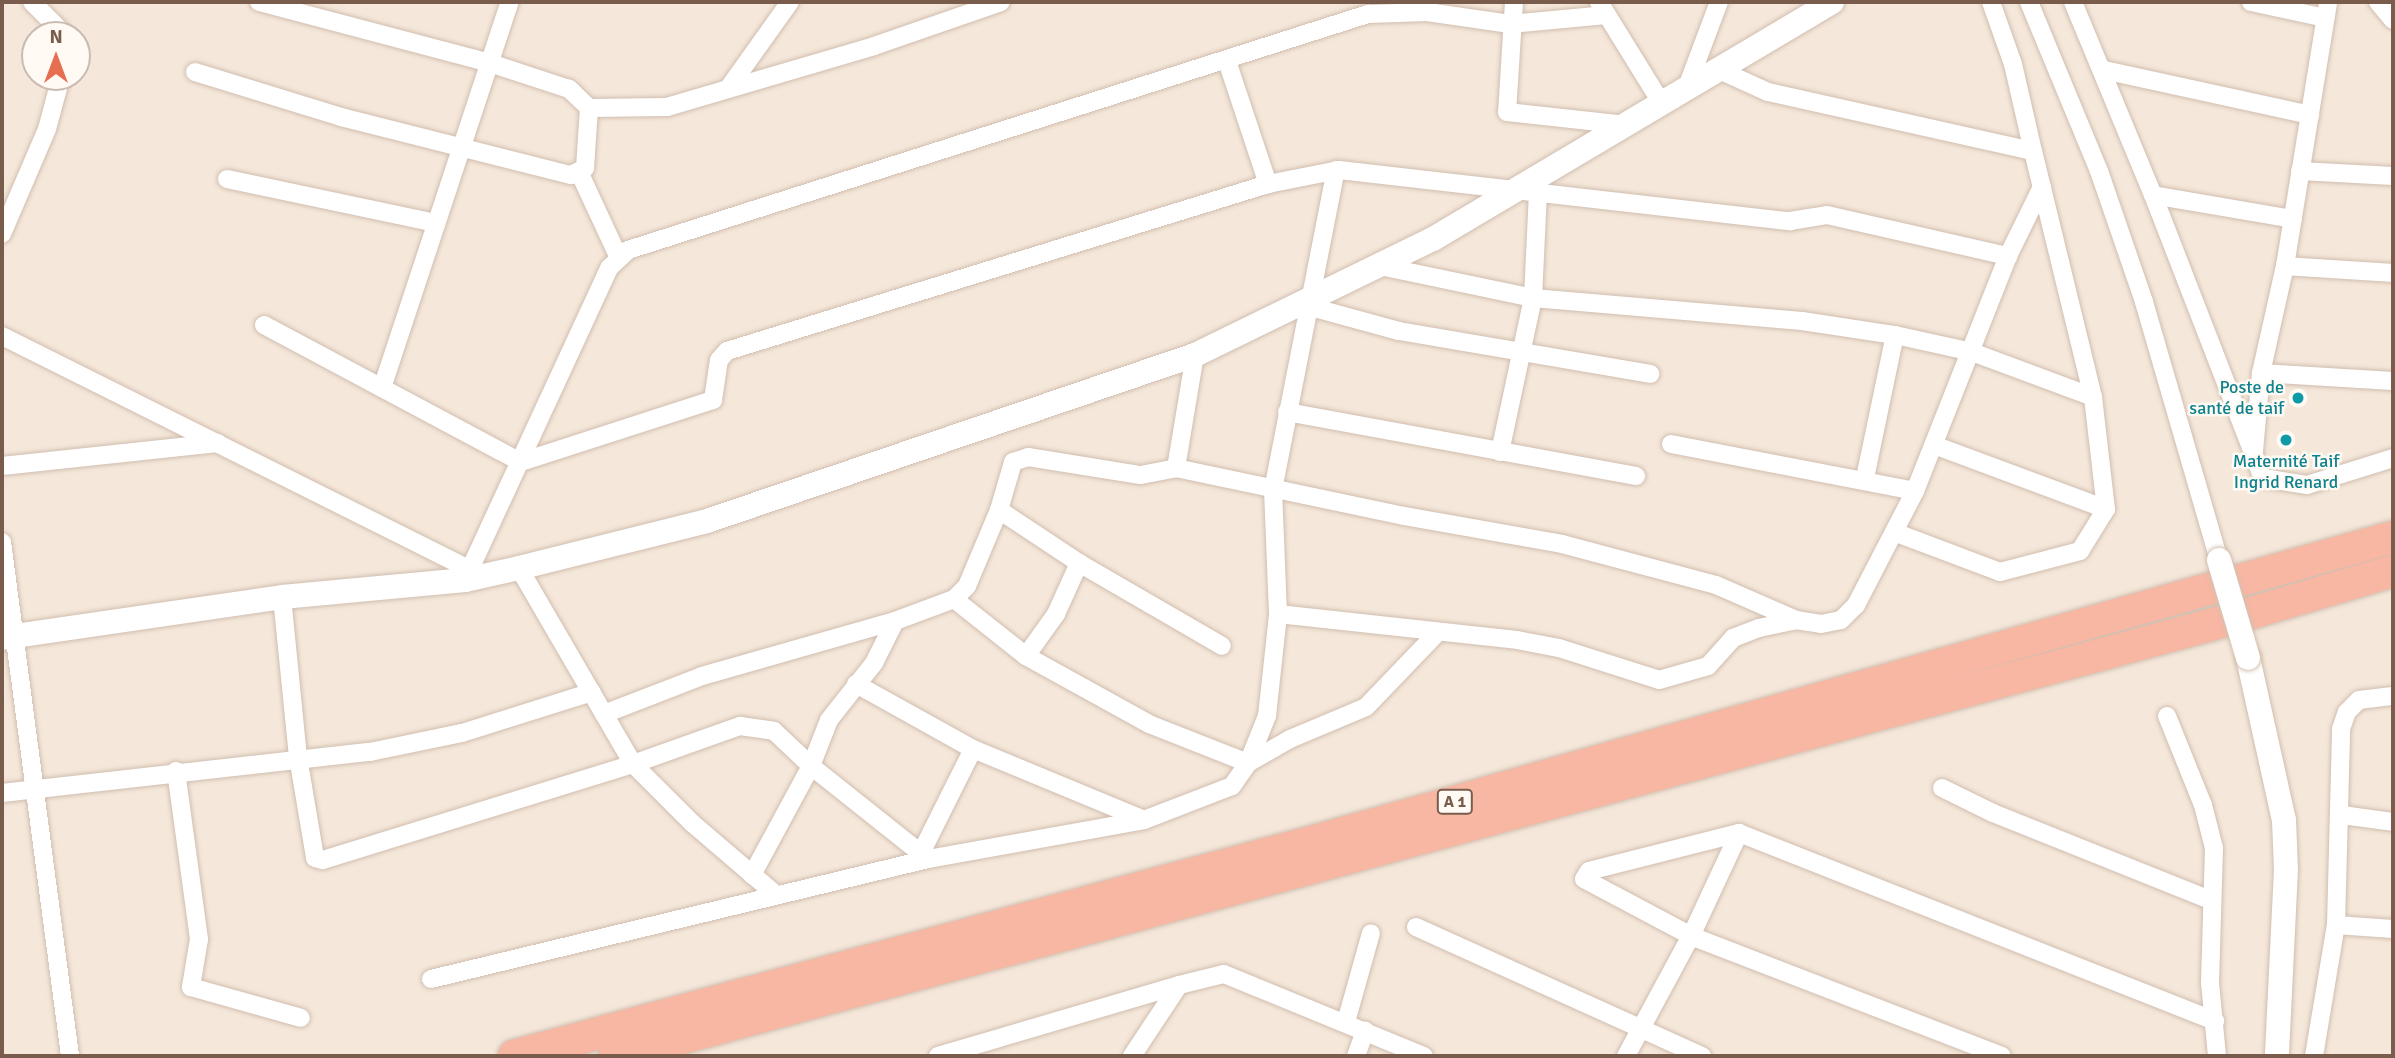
<!DOCTYPE html>
<meta charset="utf-8">
<style>
body{margin:0}
#map{position:relative;width:2395px;height:1058px;overflow:hidden;background:#fdf6ec;font-family:Signika,sans-serif}
div>[style]{position:absolute}
.residential>*{inset:0;background:#f5e8da}
.roads{filter:drop-shadow(0 0 2px #d1beb0) drop-shadow(0 0 2px #d1beb0)}
.street>*{height:18px;margin:-9px;padding:0 9px;transform-origin:9px;border-radius:9px;background:#fff}
.secondary>*{height:24px;margin:-12px;padding:0 12px;transform-origin:12px;border-radius:12px;background:#fff}
.highway>*{height:32px;margin:-16px;padding:0 16px;transform-origin:16px;border-radius:16px;background:#f7b7a3}
.bridges{filter:drop-shadow(0 0 2px #d6c0b0) drop-shadow(0 0 2px #d6c0b0)}
.secondary-bridge>*{height:24px;margin:-12px;padding:0 12px;transform-origin:12px;border-radius:12px;background:#fff}
.dots>*{width:19px;height:19px;translate:-50% -50%;box-sizing:border-box;border:4px solid #fffaf3;border-radius:50%}
span{translate:-50% -50%;white-space:nowrap;text-align:center;line-height:1.15;-webkit-text-stroke:5px #fffaf3;paint-order:stroke}
.shield-label span{padding:2px 5px;background:#fffaf3;border:2px solid;border-radius:5px;-webkit-text-stroke-width:0}
.shield-label{font-size:16px;color:#7a5c4d;font-weight:700}
.culture-label{font-size:18px;color:#0d838f}
.right{translate:-100% -50%;text-align:right}
.frame{position:absolute;inset:0;border:4px solid #7a5c4d;pointer-events:none}
.north{position:absolute;left:21px;top:21px;width:70px;height:70px;box-sizing:border-box;background:#fffaf3;border:2px solid #cabbb1;border-radius:50%;rotate:0deg;font-size:19px;font-weight:700;line-height:28px;text-align:center;color:#7a5c4d}
.north::after{content:'';display:block;margin:auto;width:24px;height:32px;background:#e76f51;clip-path:polygon(50% 0,100% 100%,50% 72%,0 100%)}
</style>
<div id="map">
<div class="residential">
<i style="clip-path:polygon(evenodd,2px 2px,2393px 2px,2393px 1056px,2px 1056px,2px 2px,35px 35px,77px 35px,77px 77px,35px 77px,35px 35px)"></i>
</div>
<div class="roads">
<div class="street">
<i style="left:32px;top:2px;width:47px;rotate:45deg"></i>
<i style="left:1514px;top:2px;width:110px;rotate:93.6deg"></i>
<i style="left:1507px;top:112px;width:120px;rotate:6.2deg"></i>
<i style="left:1599px;top:2px;width:120px;rotate:58.3deg"></i>
<i style="left:1991px;top:2px;width:66px;rotate:70.5deg"></i>
<i style="left:2013px;top:64px;width:89px;rotate:77.1deg"></i>
<i style="left:2029px;top:2px;width:183px;rotate:67.5deg"></i>
<i style="left:2099px;top:171px;width:139px;rotate:71deg"></i>
<i style="left:2144px;top:302px;width:269px;rotate:73.8deg"></i>
<i style="left:2073px;top:2px;width:209px;rotate:67.5deg"></i>
<i style="left:2251px;top:2px;width:76px;rotate:12.2deg"></i>
<i style="left:2378px;top:2px;width:23px;rotate:50deg"></i>
<i style="left:1227px;top:61px;width:130px;rotate:71.6deg"></i>
<i style="left:1715px;top:68px;width:58px;rotate:24.4deg"></i>
<i style="left:1768px;top:92px;width:271px;rotate:12.6deg"></i>
<i style="left:2033px;top:151px;width:253px;rotate:76.3deg"></i>
<i style="left:2093px;top:397px;width:113px;rotate:83.4deg"></i>
<i style="left:2106px;top:509px;width:184px;rotate:-159.6deg"></i>
<i style="left:2104px;top:70px;width:211px;rotate:12.3deg"></i>
<i style="left:195px;top:72px;width:153px;rotate:17.1deg"></i>
<i style="left:341px;top:117px;width:237px;rotate:14.2deg"></i>
<i style="left:571px;top:175px;width:16px;rotate:-27deg"></i>
<i style="left:585px;top:168px;width:60px;rotate:-86.2deg"></i>
<i style="left:589px;top:108px;width:28px;rotate:-136deg"></i>
<i style="left:569px;top:89px;width:83px;rotate:-161.8deg"></i>
<i style="left:490px;top:63px;width:239px;rotate:-165.2deg"></i>
<i style="left:730px;top:86px;width:103px;rotate:-54.5deg"></i>
<i style="left:1687px;top:87px;width:91px;rotate:-69.4deg"></i>
<i style="left:589px;top:108px;width:78px;rotate:-0.7deg"></i>
<i style="left:667px;top:107px;width:216px;rotate:-16.4deg"></i>
<i style="left:874px;top:46px;width:134px;rotate:-19.1deg"></i>
<i style="left:2300px;top:171px;width:93px;rotate:3.1deg"></i>
<i style="left:580px;top:174px;width:90px;rotate:65.1deg"></i>
<i style="left:227px;top:179px;width:214px;rotate:11.9deg"></i>
<i style="left:2293px;top:219px;width:142px;rotate:-170.3deg"></i>
<i style="left:2153px;top:195px;width:304px;rotate:68.8deg"></i>
<i style="left:2263px;top:478px;width:45px;rotate:9deg"></i>
<i style="left:2307px;top:485px;width:90px;rotate:-17.4deg"></i>
<i style="left:2px;top:234px;width:114px;rotate:-66.8deg"></i>
<i style="left:47px;top:129px;width:54px;rotate:-74.9deg"></i>
<i style="left:1380px;top:266px;width:156px;rotate:11.8deg"></i>
<i style="left:1533px;top:298px;width:270px;rotate:4.9deg"></i>
<i style="left:1802px;top:321px;width:94px;rotate:8.6deg"></i>
<i style="left:1895px;top:335px;width:79px;rotate:12.4deg"></i>
<i style="left:1972px;top:352px;width:129px;rotate:20.4deg"></i>
<i style="left:2285px;top:266px;width:108px;rotate:3.7deg"></i>
<i style="left:1311px;top:307px;width:91px;rotate:15.3deg"></i>
<i style="left:1399px;top:331px;width:255px;rotate:9.7deg"></i>
<i style="left:264px;top:325px;width:291px;rotate:28.1deg"></i>
<i style="left:521px;top:462px;width:202px;rotate:-17.9deg"></i>
<i style="left:713px;top:400px;width:40px;rotate:-81.5deg"></i>
<i style="left:719px;top:360px;width:12px;rotate:-48deg"></i>
<i style="left:727px;top:351px;width:566px;rotate:-17.15deg"></i>
<i style="left:1268px;top:184px;width:72px;rotate:-11.2deg"></i>
<i style="left:1339px;top:170px;width:454px;rotate:6.5deg"></i>
<i style="left:1790px;top:221px;width:37px;rotate:-9deg"></i>
<i style="left:1827px;top:215px;width:186px;rotate:12.8deg"></i>
<i style="left:2px;top:336px;width:524px;rotate:26.52deg"></i>
<i style="left:2261px;top:373px;width:132px;rotate:3.5deg"></i>
<i style="left:382px;top:388px;width:407px;rotate:-71.7deg"></i>
<i style="left:1287px;top:412px;width:355px;rotate:10.4deg"></i>
<i style="left:1671px;top:444px;width:248px;rotate:10.9deg"></i>
<i style="left:2254px;top:451px;width:78px;rotate:-84.9deg"></i>
<i style="left:2261px;top:373px;width:110px;rotate:-77.4deg"></i>
<i style="left:2285px;top:266px;width:267px;rotate:-80.7deg"></i>
<i style="left:1500px;top:452px;width:157px;rotate:-77.9deg"></i>
<i style="left:1533px;top:298px;width:105px;rotate:-87.3deg"></i>
<i style="left:2px;top:466px;width:217px;rotate:-6.1deg"></i>
<i style="left:1176px;top:468px;width:115px;rotate:-80.5deg"></i>
<i style="left:1865px;top:478px;width:146px;rotate:-78.2deg"></i>
<i style="left:999px;top:510px;width:96px;rotate:33.5deg"></i>
<i style="left:1079px;top:563px;width:165px;rotate:30.1deg"></i>
<i style="left:1894px;top:532px;width:113px;rotate:20.7deg"></i>
<i style="left:2000px;top:572px;width:83px;rotate:-14.7deg"></i>
<i style="left:2080px;top:551px;width:49px;rotate:-58.2deg"></i>
<i style="left:2px;top:542px;width:518px;rotate:82.46deg"></i>
<i style="left:519px;top:568px;width:227px;rotate:59.8deg"></i>
<i style="left:633px;top:764px;width:83px;rotate:45deg"></i>
<i style="left:692px;top:823px;width:109px;rotate:40.5deg"></i>
<i style="left:465px;top:580px;width:344px;rotate:-65.2deg"></i>
<i style="left:609px;top:268px;width:26px;rotate:-43deg"></i>
<i style="left:628px;top:250px;width:777px;rotate:-17.69deg"></i>
<i style="left:1368px;top:14px;width:59px;rotate:-1.9deg"></i>
<i style="left:1427px;top:12px;width:84px;rotate:8.2deg"></i>
<i style="left:1510px;top:24px;width:97px;rotate:-5.3deg"></i>
<i style="left:282px;top:597px;width:161px;rotate:84.3deg"></i>
<i style="left:298px;top:757px;width:102px;rotate:80.4deg"></i>
<i style="left:315px;top:858px;width:8px;rotate:14deg"></i>
<i style="left:323px;top:860px;width:325px;rotate:-17.2deg"></i>
<i style="left:633px;top:764px;width:114px;rotate:-19.6deg"></i>
<i style="left:740px;top:726px;width:34px;rotate:8deg"></i>
<i style="left:774px;top:731px;width:51px;rotate:43.4deg"></i>
<i style="left:811px;top:766px;width:149px;rotate:38.5deg"></i>
<i style="left:954px;top:599px;width:92px;rotate:38.4deg"></i>
<i style="left:1026px;top:656px;width:141px;rotate:28.9deg"></i>
<i style="left:1149px;top:724px;width:106px;rotate:21.5deg"></i>
<i style="left:1278px;top:614px;width:240px;rotate:6.2deg"></i>
<i style="left:1517px;top:640px;width:43px;rotate:10.8deg"></i>
<i style="left:1559px;top:648px;width:105px;rotate:17.7deg"></i>
<i style="left:1659px;top:680px;width:51px;rotate:-15.9deg"></i>
<i style="left:1708px;top:666px;width:38px;rotate:-48deg"></i>
<i style="left:1733px;top:638px;width:28px;rotate:-21deg"></i>
<i style="left:1759px;top:628px;width:38px;rotate:-12deg"></i>
<i style="left:1796px;top:620px;width:25px;rotate:9deg"></i>
<i style="left:1821px;top:624px;width:20px;rotate:-11deg"></i>
<i style="left:1841px;top:620px;width:21px;rotate:-45deg"></i>
<i style="left:1856px;top:605px;width:128px;rotate:-62.6deg"></i>
<i style="left:1915px;top:491px;width:253px;rotate:-68.4deg"></i>
<i style="left:2008px;top:256px;width:77px;rotate:-63.8deg"></i>
<i style="left:1026px;top:656px;width:52px;rotate:-54.5deg"></i>
<i style="left:1056px;top:614px;width:56px;rotate:-65.7deg"></i>
<i style="left:856px;top:684px;width:134px;rotate:29.1deg"></i>
<i style="left:973px;top:749px;width:185px;rotate:22.5deg"></i>
<i style="left:604px;top:714px;width:105px;rotate:-21.2deg"></i>
<i style="left:702px;top:676px;width:201px;rotate:-15.9deg"></i>
<i style="left:895px;top:621px;width:63px;rotate:-20.4deg"></i>
<i style="left:954px;top:599px;width:18px;rotate:-45deg"></i>
<i style="left:967px;top:586px;width:82px;rotate:-67.2deg"></i>
<i style="left:999px;top:510px;width:50px;rotate:-73.7deg"></i>
<i style="left:1013px;top:462px;width:16px;rotate:-18deg"></i>
<i style="left:1028px;top:457px;width:114px;rotate:9.1deg"></i>
<i style="left:1141px;top:475px;width:36px;rotate:-11deg"></i>
<i style="left:1176px;top:468px;width:233px;rotate:11.9deg"></i>
<i style="left:1404px;top:516px;width:160px;rotate:10deg"></i>
<i style="left:1562px;top:544px;width:159px;rotate:14.9deg"></i>
<i style="left:1716px;top:585px;width:87px;rotate:23.6deg"></i>
<i style="left:2167px;top:716px;width:96px;rotate:68deg"></i>
<i style="left:2203px;top:805px;width:44px;rotate:75.7deg"></i>
<i style="left:2214px;top:848px;width:135px;rotate:91.7deg"></i>
<i style="left:2210px;top:983px;width:73px;rotate:84.5deg"></i>
<i style="left:1248px;top:763px;width:48px;rotate:-29.7deg"></i>
<i style="left:1290px;top:739px;width:82px;rotate:-22.8deg"></i>
<i style="left:1366px;top:707px;width:104px;rotate:-46.2deg"></i>
<i style="left:176px;top:771px;width:170px;rotate:82.2deg"></i>
<i style="left:199px;top:939px;width:49px;rotate:99.5deg"></i>
<i style="left:191px;top:987px;width:114px;rotate:15.7deg"></i>
<i style="left:1942px;top:788px;width:57px;rotate:26.1deg"></i>
<i style="left:1993px;top:813px;width:235px;rotate:21.8deg"></i>
<i style="left:2px;top:793px;width:370px;rotate:-6.4deg"></i>
<i style="left:370px;top:752px;width:94px;rotate:-11.7deg"></i>
<i style="left:462px;top:733px;width:136px;rotate:-17.5deg"></i>
<i style="left:2342px;top:815px;width:51px;rotate:7.8deg"></i>
<i style="left:1739px;top:833px;width:155px;rotate:165.8deg"></i>
<i style="left:1589px;top:871px;width:9px;rotate:122deg"></i>
<i style="left:1584px;top:879px;width:121px;rotate:28deg"></i>
<i style="left:1691px;top:936px;width:333px;rotate:21.1deg"></i>
<i style="left:921px;top:853px;width:116px;rotate:-63.4deg"></i>
<i style="left:752px;top:875px;width:124px;rotate:-61.6deg"></i>
<i style="left:811px;top:766px;width:49px;rotate:-68.6deg"></i>
<i style="left:829px;top:720px;width:73px;rotate:-51.7deg"></i>
<i style="left:874px;top:663px;width:47px;rotate:-63.4deg"></i>
<i style="left:2336px;top:925px;width:57px;rotate:4deg"></i>
<i style="left:1416px;top:927px;width:314px;rotate:24.3deg"></i>
<i style="left:431px;top:979px;width:511px;rotate:-13.57deg"></i>
<i style="left:928px;top:859px;width:219px;rotate:-10.2deg"></i>
<i style="left:1144px;top:820px;width:94px;rotate:-21.1deg"></i>
<i style="left:1232px;top:786px;width:28px;rotate:-55deg"></i>
<i style="left:1248px;top:763px;width:51px;rotate:-68deg"></i>
<i style="left:1267px;top:716px;width:103px;rotate:-83.8deg"></i>
<i style="left:1278px;top:614px;width:124px;rotate:-92.3deg"></i>
<i style="left:1273px;top:490px;width:326px;rotate:-78.9deg"></i>
<i style="left:1346px;top:1022px;width:92px;rotate:-74.3deg"></i>
<i style="left:938px;top:1056px;width:251px;rotate:-16.4deg"></i>
<i style="left:1132px;top:1056px;width:85px;rotate:-56.5deg"></i>
<i style="left:1179px;top:985px;width:46px;rotate:-13.7deg"></i>
<i style="left:1224px;top:974px;width:216px;rotate:22.3deg"></i>
<i style="left:1356px;top:1056px;width:27px;rotate:-70deg"></i>
<i style="left:1626px;top:1056px;width:136px;rotate:-61.6deg"></i>
<i style="left:1691px;top:936px;width:114px;rotate:-65deg"></i>
<i style="left:1739px;top:833px;width:512px;rotate:21.55deg"></i>
<i style="left:2314px;top:1056px;width:133px;rotate:-80.5deg"></i>
<i style="left:2336px;top:925px;width:196px;rotate:-88.5deg"></i>
<i style="left:2341px;top:729px;width:18px;rotate:-71deg"></i>
<i style="left:2347px;top:712px;width:17px;rotate:-45deg"></i>
<i style="left:2359px;top:700px;width:34px;rotate:-7deg"></i>
</div>
<div class="secondary">
<i style="left:2px;top:638px;width:283px;rotate:-8.3deg"></i>
<i style="left:282px;top:597px;width:184px;rotate:-5.3deg"></i>
<i style="left:465px;top:580px;width:55px;rotate:-12.5deg"></i>
<i style="left:519px;top:568px;width:194px;rotate:-14deg"></i>
<i style="left:707px;top:521px;width:515px;rotate:-18.79deg"></i>
<i style="left:1195px;top:355px;width:265px;rotate:-26deg"></i>
<i style="left:1433px;top:239px;width:464px;rotate:-30.7deg"></i>
<i style="left:2248px;top:658px;width:166px;rotate:77.5deg"></i>
<i style="left:2284px;top:820px;width:49px;rotate:87.7deg"></i>
<i style="left:2286px;top:869px;width:187px;rotate:92.8deg"></i>
</div>
<div class="highway">
<i style="left:514px;top:1056px;width:833px;rotate:-15.02deg"></i>
<i style="left:1319px;top:840px;width:1116px;rotate:-15.75deg"></i>
<i style="left:615px;top:1056px;width:1656px;rotate:-15.12deg"></i>
<i style="left:2214px;top:624px;width:187px;rotate:-16.5deg"></i>
</div>
</div>
<div class="bridges">
<div class="secondary-bridge">
<i style="left:2219px;top:560px;width:102px;rotate:73.5deg"></i>
</div>
</div>
<div class="dots">
<i style="left:2298px;top:398px;background:#0f9aa8"></i>
<i style="left:2286px;top:440px;background:#0f9aa8"></i>
</div>
<div class="shield-label">
<span style="left:1455px;top:802px">A 1</span>
</div>
<div class="culture-label">
<span class="right" style="left:2284px;top:398px">Poste de<br>santé de taif</span>
<span style="left:2286px;top:472px">Maternité Taif<br>Ingrid Renard</span>
</div>
<div class="frame"></div>
<div class="north">N</div>
</div>
